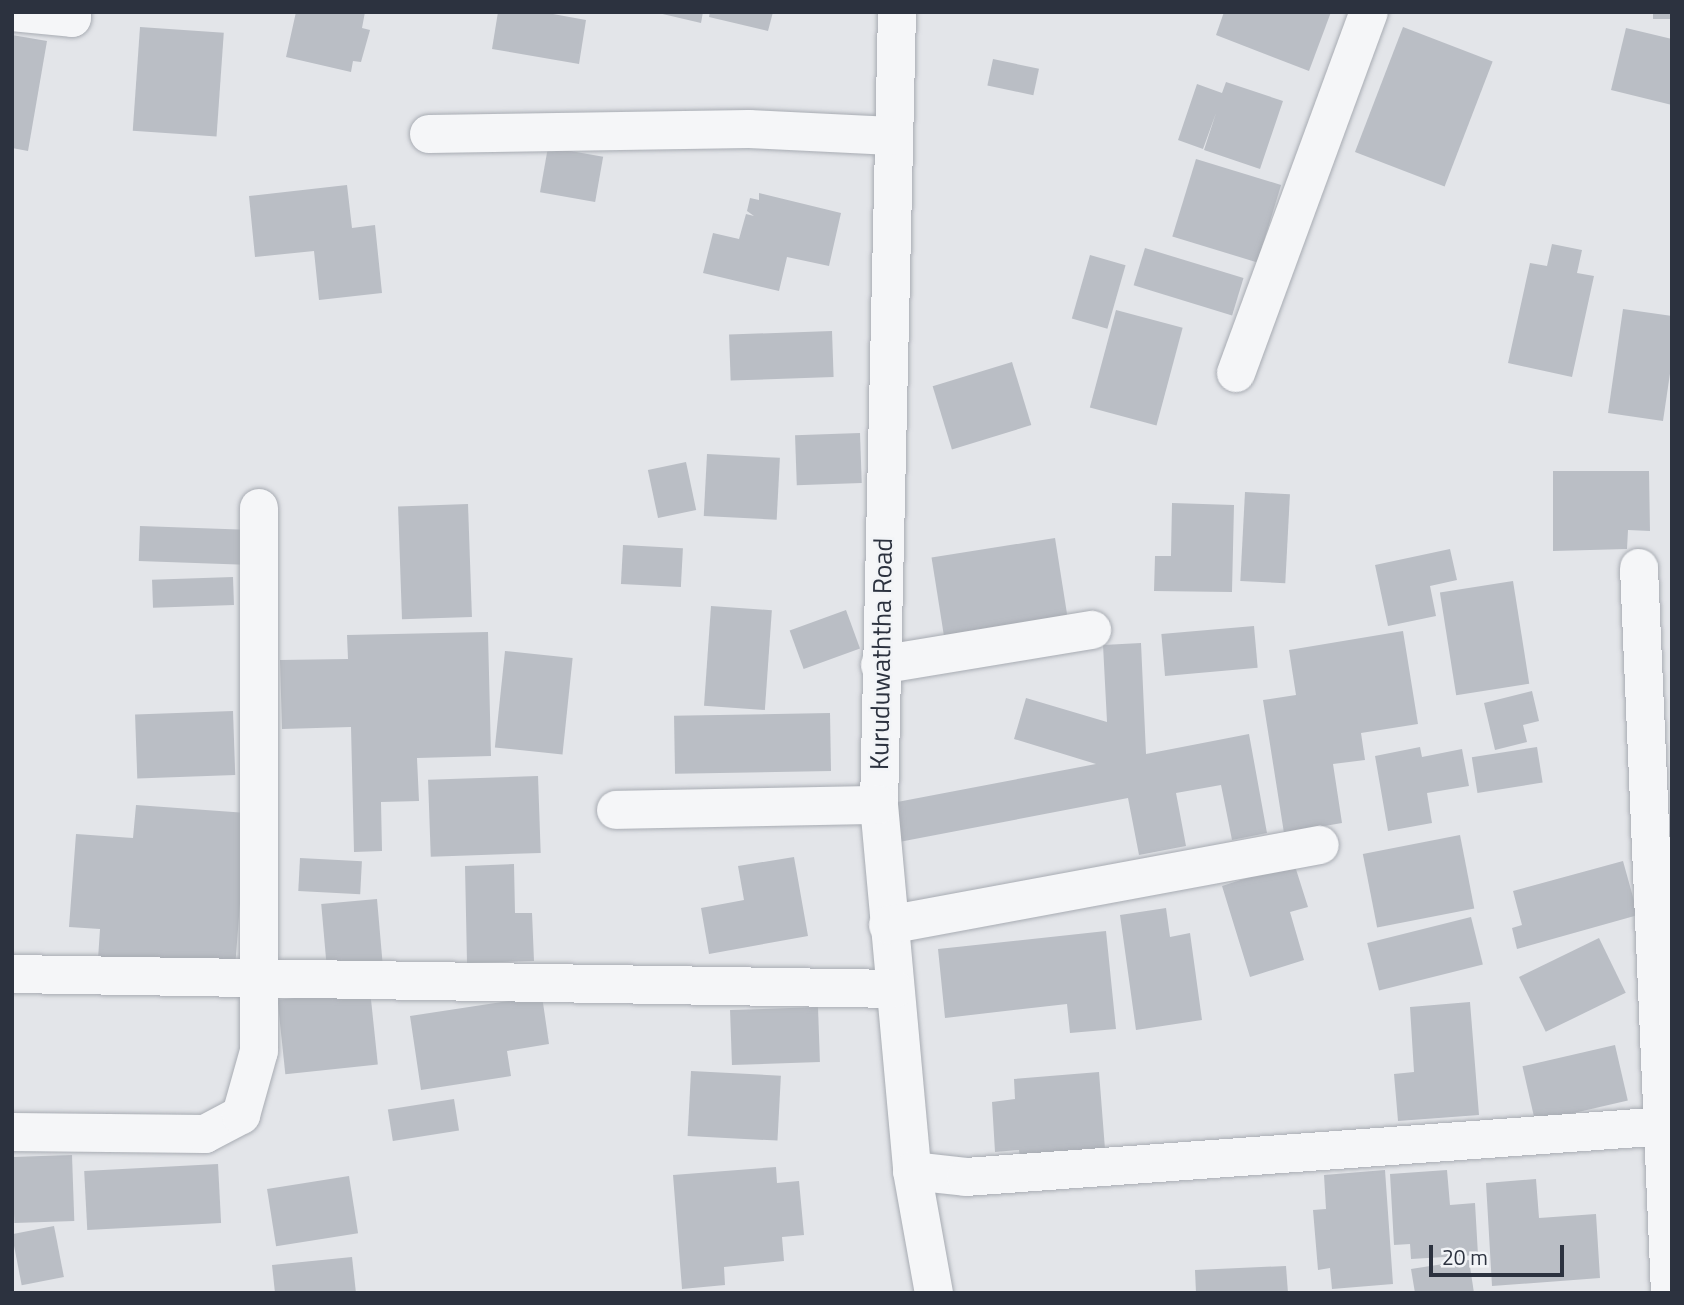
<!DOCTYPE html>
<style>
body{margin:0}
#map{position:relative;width:1684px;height:1305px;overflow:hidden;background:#e3e5e9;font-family:"Titillium Web",sans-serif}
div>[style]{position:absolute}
.building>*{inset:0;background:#babec5;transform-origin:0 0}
.roads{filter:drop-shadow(0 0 2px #a8acb3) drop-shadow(0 0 2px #a8acb3)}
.minor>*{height:38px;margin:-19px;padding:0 19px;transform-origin:19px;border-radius:19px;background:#f5f6f8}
span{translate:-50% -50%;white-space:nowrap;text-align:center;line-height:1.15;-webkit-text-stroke:5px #f2f4f7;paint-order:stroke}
.street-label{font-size:26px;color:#2c323f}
.frame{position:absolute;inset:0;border:14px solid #2c323f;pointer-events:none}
.scale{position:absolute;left:1429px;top:1245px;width:135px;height:32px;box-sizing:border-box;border:4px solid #2c323f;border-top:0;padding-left:9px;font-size:21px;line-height:24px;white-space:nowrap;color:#2c323f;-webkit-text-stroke:5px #f2f4f7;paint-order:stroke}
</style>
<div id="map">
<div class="building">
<i style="clip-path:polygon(296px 12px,365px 12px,362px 28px,370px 30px,361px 62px,353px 61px,351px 72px,286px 57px)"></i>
<i style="clip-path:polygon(498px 12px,542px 12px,586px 20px,579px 64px,492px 49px)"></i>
<i style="clip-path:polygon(654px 12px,703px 12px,701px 23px)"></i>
<i style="clip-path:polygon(710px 12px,773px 12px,768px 31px,709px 17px)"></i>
<i style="clip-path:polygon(1224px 12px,1331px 12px,1309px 71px,1216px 35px)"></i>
<i style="left:1653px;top:12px;width:19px;height:7px"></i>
<i style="left:140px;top:27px;width:84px;height:104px;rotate:4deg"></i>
<i style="left:1403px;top:27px;width:96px;height:134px;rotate:21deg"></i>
<i style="clip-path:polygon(1626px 28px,1672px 39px,1672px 105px,1611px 90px)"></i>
<i style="clip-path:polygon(12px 35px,47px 41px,28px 151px,12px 148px)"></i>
<i style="left:993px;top:59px;width:47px;height:27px;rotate:12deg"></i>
<i style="clip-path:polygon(1226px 82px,1283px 101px,1260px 169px,1204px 150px,1216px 113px,1203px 149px,1178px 140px,1197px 84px,1222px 93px)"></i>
<i style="left:548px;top:147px;width:56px;height:46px;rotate:10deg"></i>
<i style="left:1196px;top:159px;width:89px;height:81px;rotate:17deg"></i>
<i style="clip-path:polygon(347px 185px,352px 228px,375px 225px,382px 293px,319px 300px,314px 251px,255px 257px,249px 196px)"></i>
<i style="clip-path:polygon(759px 193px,841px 213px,829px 266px,787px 257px,779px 291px,703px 273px,713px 233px,739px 239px,746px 214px,754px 216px,747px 211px,750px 198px,759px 200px)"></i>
<i style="clip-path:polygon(1552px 244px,1582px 250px,1577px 273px,1594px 276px,1572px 377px,1508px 363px,1530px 263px,1547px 266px)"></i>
<i style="left:1145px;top:248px;width:103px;height:39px;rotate:17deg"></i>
<i style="left:1090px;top:255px;width:37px;height:66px;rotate:16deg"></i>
<i style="clip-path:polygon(1623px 309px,1672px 316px,1672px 360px,1663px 421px,1608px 413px)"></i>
<i style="left:1116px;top:310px;width:69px;height:101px;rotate:15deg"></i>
<i style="left:832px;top:331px;width:46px;height:103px;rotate:88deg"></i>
<i style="left:1012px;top:362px;width:66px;height:83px;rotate:73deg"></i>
<i style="left:860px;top:433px;width:50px;height:65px;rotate:88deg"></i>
<i style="left:707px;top:454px;width:73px;height:62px;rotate:3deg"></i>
<i style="left:686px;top:462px;width:49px;height:39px;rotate:78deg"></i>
<i style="clip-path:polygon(1553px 471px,1649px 471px,1650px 531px,1628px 530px,1627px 549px,1553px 551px)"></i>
<i style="left:1245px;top:492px;width:45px;height:89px;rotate:3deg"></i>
<i style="clip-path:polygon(1172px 503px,1234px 505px,1232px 592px,1154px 591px,1155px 556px,1171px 556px)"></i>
<i style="left:468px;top:504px;width:113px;height:70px;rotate:88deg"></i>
<i style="left:140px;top:526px;width:106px;height:35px;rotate:2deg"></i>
<i style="left:1055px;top:538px;width:79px;height:125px;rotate:81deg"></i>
<i style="left:623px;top:545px;width:60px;height:39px;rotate:3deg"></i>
<i style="clip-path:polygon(1450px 549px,1457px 580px,1430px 586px,1436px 616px,1388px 626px,1375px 565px)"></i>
<i style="left:233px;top:577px;width:28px;height:81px;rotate:88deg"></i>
<i style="left:1513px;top:581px;width:104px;height:74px;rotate:81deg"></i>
<i style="left:711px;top:606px;width:61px;height:100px;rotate:4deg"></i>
<i style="left:846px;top:610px;width:41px;height:60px;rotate:70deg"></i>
<i style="left:1254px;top:626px;width:42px;height:93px;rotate:85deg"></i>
<i style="clip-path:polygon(1403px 631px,1418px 724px,1361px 733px,1365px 760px,1333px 764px,1342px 823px,1284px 833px,1263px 700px,1296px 695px,1289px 650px)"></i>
<i style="clip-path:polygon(488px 632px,491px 756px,417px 758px,419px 801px,381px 802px,382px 851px,354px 852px,351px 727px,282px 729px,280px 660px,348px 659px,347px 635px)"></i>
<i style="clip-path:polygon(1141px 643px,1146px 754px,1249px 734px,1267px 833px,1232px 840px,1221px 785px,1176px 793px,1186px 846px,1139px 855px,1128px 798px,899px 842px,892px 803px,1096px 764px,1014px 739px,1026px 698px,1107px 722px,1103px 645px)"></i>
<i style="left:505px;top:651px;width:68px;height:97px;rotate:6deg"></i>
<i style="clip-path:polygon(1532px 691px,1539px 721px,1523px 725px,1527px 742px,1495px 750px,1484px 703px)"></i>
<i style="left:233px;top:711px;width:64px;height:98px;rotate:88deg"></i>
<i style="left:830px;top:713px;width:58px;height:156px;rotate:89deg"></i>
<i style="clip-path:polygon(1420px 747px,1422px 757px,1462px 749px,1469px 786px,1427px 793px,1432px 823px,1388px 831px,1375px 756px)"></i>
<i style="left:1537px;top:747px;width:36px;height:66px;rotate:81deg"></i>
<i style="left:538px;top:776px;width:77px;height:110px;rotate:88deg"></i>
<i style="clip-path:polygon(136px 805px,247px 813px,235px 968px,98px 959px,100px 929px,69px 927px,76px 834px,133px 838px)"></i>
<i style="left:1460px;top:835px;width:75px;height:99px;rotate:79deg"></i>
<i style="clip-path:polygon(794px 857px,808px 936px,709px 954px,701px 908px,744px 900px,738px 866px)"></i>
<i style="left:300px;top:858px;width:62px;height:33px;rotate:3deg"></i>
<i style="clip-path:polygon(1623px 861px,1638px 915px,1517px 949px,1512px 928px,1522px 925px,1513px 891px)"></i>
<i style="clip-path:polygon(1294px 863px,1308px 907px,1290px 912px,1304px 960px,1250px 977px,1222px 886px)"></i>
<i style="clip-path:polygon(514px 864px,515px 913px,532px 913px,534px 961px,467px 963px,465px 866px)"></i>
<i style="left:377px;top:899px;width:69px;height:56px;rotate:85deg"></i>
<i style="clip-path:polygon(1166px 908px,1170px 937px,1190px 933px,1202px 1020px,1136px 1030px,1120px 915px)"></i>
<i style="left:1471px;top:917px;width:49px;height:107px;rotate:76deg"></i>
<i style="clip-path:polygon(1106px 931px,1116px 1029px,1070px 1033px,1067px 1004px,945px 1018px,938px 949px)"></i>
<i style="left:1599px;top:938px;width:61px;height:89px;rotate:64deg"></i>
<i style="left:370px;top:990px;width:75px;height:93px;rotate:84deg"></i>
<i style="clip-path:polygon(542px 996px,549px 1044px,507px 1051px,511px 1076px,421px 1090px,410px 1016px)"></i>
<i style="clip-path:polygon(1470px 1002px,1479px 1115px,1398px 1121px,1394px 1074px,1414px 1072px,1410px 1007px)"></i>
<i style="left:818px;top:1007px;width:55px;height:88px;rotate:88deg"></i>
<i style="left:1615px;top:1045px;width:57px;height:95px;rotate:77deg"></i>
<i style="left:691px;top:1071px;width:90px;height:65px;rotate:3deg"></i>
<i style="clip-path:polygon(1099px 1072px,1106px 1162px,1021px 1170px,1019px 1150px,995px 1152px,992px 1102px,1015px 1099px,1014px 1079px)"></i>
<i style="left:454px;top:1099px;width:32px;height:67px;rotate:81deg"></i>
<i style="left:72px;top:1155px;width:66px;height:60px;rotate:88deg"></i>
<i style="left:218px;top:1164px;width:59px;height:134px;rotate:87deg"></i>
<i style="clip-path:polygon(776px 1167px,777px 1183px,799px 1181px,804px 1235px,782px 1237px,784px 1261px,724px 1267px,725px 1285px,682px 1289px,673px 1175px)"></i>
<i style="clip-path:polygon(1385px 1170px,1393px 1284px,1332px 1289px,1330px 1268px,1318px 1270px,1313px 1210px,1326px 1209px,1324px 1175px)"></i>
<i style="clip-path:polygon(1447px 1170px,1450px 1205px,1475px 1203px,1478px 1255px,1411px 1259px,1410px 1244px,1394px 1245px,1390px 1174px)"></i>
<i style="left:349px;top:1176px;width:58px;height:83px;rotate:81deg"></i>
<i style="clip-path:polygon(1536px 1179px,1539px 1218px,1596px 1214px,1600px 1278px,1492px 1286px,1486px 1183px)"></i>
<i style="left:54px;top:1226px;width:52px;height:43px;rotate:79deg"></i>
<i style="clip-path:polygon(352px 1257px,356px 1293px,275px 1293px,272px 1265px)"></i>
<i style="clip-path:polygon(1469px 1260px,1474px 1293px,1415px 1293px,1411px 1269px)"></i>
<i style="clip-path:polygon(1286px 1266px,1288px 1293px,1196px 1293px,1195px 1270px)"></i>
</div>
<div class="roads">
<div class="minor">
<i style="left:12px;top:12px;width:60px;rotate:5.7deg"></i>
<i style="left:72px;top:18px;width:6px;rotate:-90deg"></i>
<i style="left:897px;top:12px;width:793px;rotate:91.3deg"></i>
<i style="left:879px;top:805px;width:367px;rotate:84.8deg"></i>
<i style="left:912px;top:1171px;width:124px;rotate:79.8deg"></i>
<i style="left:429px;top:134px;width:320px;rotate:-0.9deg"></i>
<i style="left:749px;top:129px;width:143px;rotate:2.8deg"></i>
<i style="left:1236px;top:373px;width:385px;rotate:-69.8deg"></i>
<i style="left:1639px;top:568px;width:726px;rotate:87.55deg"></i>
<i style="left:880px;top:665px;width:215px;rotate:-9.4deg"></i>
<i style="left:616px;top:810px;width:263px;rotate:-1.1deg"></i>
<i style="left:888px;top:925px;width:439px;rotate:-10.5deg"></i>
<i style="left:12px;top:974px;width:882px;rotate:0.97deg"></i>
<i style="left:12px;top:1132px;width:193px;rotate:0.6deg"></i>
<i style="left:205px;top:1134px;width:41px;rotate:-27.8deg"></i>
<i style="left:241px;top:1115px;width:66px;rotate:-74.3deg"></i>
<i style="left:259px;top:1051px;width:543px;rotate:-90deg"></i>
<i style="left:912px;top:1171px;width:54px;rotate:6.3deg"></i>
<i style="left:966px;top:1177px;width:701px;rotate:-4.17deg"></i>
</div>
</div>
<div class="street-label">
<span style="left:881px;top:654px;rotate:-89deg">Kuruduwaththa Road</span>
</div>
<div class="frame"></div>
<div class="scale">20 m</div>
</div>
